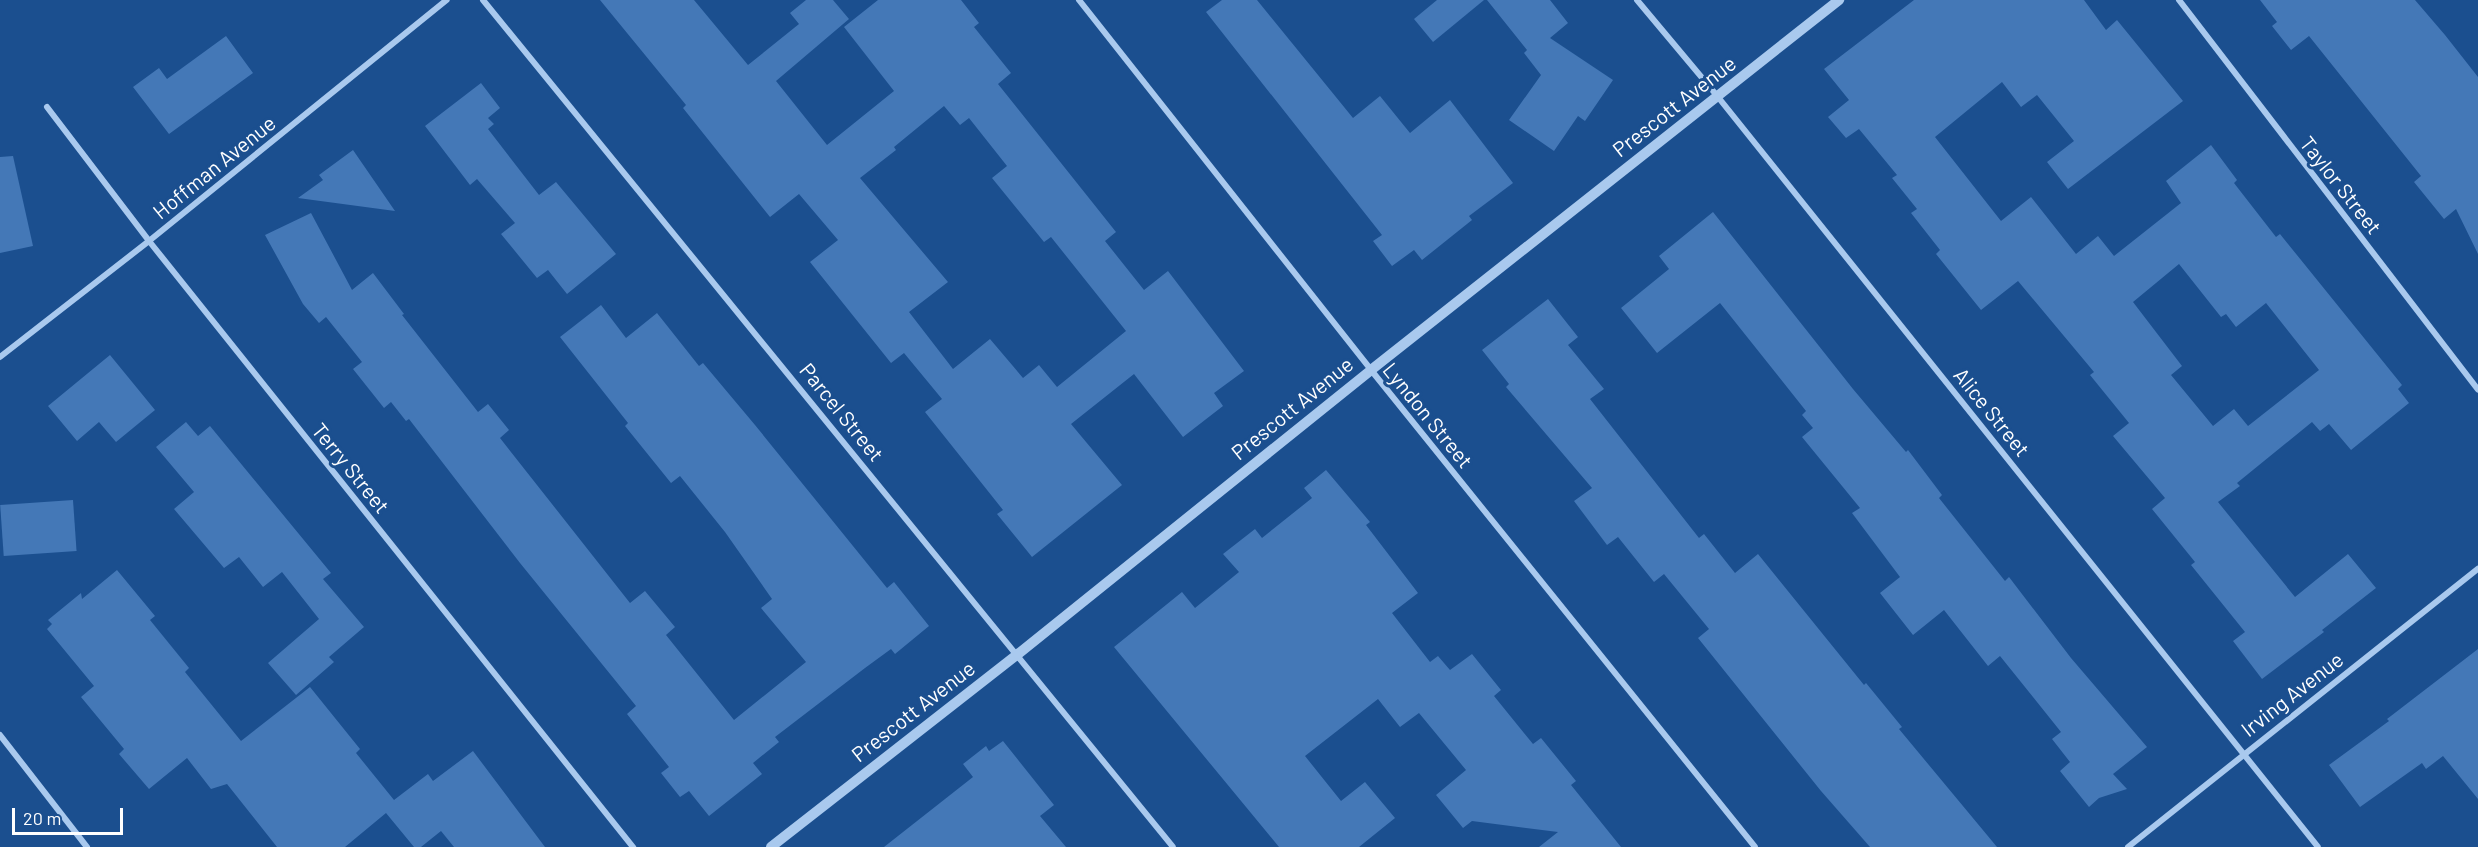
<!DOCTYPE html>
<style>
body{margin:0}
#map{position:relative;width:2478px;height:847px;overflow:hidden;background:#1b4f8f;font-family:Barlow,sans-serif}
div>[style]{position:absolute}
.building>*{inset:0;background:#4478b7;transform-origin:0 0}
.minor>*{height:6px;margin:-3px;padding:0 3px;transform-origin:3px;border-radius:3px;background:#a9c9ee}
.tertiary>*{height:10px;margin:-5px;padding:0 5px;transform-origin:5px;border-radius:5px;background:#a9c9ee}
span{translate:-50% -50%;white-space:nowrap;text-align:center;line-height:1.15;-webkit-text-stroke:6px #1b4f8f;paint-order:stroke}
.street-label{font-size:21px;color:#fff}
.scale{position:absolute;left:12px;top:808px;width:111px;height:27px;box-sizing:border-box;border:3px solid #fff;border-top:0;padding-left:8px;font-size:18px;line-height:21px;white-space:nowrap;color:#fff;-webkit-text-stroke:4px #1b4f8f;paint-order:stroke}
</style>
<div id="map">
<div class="building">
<i style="clip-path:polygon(evenodd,600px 0,694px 0,748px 65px,799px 24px,790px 13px,806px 0,833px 0,849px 19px,776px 81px,827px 145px,894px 91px,844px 27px,878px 0,961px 0,979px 23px,974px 27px,1011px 73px,998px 84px,1116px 232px,1105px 241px,1144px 290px,1168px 271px,1244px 371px,1214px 393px,1223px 406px,1183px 437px,1134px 374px,1071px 424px,1122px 485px,1032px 557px,997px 514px,1003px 510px,925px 412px,942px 399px,904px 353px,891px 363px,810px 262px,838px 240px,799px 194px,770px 217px,683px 108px,686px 105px,600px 0,944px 106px,960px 125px,969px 118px,1007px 166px,992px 178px,1044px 242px,1051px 237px,1126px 331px,1057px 387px,1039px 365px,1023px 378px,990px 339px,953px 369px,909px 312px,948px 282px,860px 178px,896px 150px,894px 147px,944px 106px)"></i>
<i style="clip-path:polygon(1222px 0,1257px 0,1353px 118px,1380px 96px,1410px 133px,1450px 100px,1513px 183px,1469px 216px,1472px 220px,1422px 260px,1414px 250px,1392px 266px,1373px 241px,1382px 235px,1206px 12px)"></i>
<i style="clip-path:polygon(1437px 0,1484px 0,1433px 42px,1414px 19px)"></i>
<i style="clip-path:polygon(1487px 0,1550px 0,1568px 23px,1550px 38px,1613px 80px,1585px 121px,1578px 116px,1554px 151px,1509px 120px,1541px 75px,1524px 53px,1527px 50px)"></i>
<i style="clip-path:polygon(evenodd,1914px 0,2084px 0,2106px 30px,2117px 20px,2183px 101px,2068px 189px,2047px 162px,2074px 141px,2037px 95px,2021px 107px,2002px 82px,1935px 137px,2001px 221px,2031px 197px,2076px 254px,2098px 236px,2114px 256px,2181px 203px,2166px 181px,2211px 145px,2237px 180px,2234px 183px,2276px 237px,2280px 234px,2402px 385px,2398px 389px,2409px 403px,2351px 450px,2329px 424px,2320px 431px,2312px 422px,2237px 483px,2240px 486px,2218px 502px,2295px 597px,2348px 554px,2376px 588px,2322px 630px,2324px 632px,2262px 679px,2233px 641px,2245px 632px,2191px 565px,2195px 562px,2152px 509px,2165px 498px,2113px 436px,2129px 423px,2090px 375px,2094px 372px,2018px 281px,1981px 310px,1936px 254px,1940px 250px,1911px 213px,1917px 209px,1892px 178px,1897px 175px,1859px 129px,1846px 138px,1828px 117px,1849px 100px,1824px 69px,1914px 0,2179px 264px,2221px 317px,2226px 314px,2236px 327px,2266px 303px,2319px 370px,2248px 426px,2234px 409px,2213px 426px,2171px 375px,2182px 366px,2133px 302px,2179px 264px)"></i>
<i style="clip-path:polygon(2260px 0,2415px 0,2445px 35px,2478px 77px,2478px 254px,2456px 209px,2444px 219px,2414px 182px,2421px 176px,2309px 36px,2291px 50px,2272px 26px,2277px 22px)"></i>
<i style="clip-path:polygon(226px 36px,253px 73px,169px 134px,133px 87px,159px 68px,167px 79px)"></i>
<i style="clip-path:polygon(481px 83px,500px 108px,488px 118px,494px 124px,488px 129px,539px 195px,556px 182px,616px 254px,567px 294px,548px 270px,537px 278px,501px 234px,515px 223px,477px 179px,470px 185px,425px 126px)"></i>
<i style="clip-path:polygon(353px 150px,395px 211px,298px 198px,323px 180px,319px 175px)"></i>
<i style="clip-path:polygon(13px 156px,33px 246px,0 253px,0 157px)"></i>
<i style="clip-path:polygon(1713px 212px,1853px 389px,1906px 452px,1908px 450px,1942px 495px,1939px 498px,2005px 581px,2009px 577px,2071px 658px,2147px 747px,2113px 774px,2127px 789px,2099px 798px,2089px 807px,2060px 771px,2070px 762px,2052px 739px,2061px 732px,2000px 656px,1988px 666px,1944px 610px,1913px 635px,1880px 593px,1900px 577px,1852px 513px,1860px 508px,1802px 437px,1813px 428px,1802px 415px,1806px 411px,1720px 303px,1657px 353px,1621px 308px,1669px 269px,1659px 256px)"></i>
<i style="clip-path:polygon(311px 213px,352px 290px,373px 273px,404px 314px,402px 315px,478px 412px,488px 404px,509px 430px,500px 438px,630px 603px,645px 591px,675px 627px,666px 635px,734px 720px,806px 662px,761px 608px,772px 599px,725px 532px,680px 476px,671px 483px,625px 426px,628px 423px,560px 337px,601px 305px,626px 338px,657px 313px,699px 366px,703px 363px,755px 425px,887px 588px,894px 582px,929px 626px,895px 654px,891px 649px,865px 668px,775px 737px,779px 742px,753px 763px,762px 774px,709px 816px,689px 791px,680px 797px,661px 773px,669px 767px,627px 714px,636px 706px,520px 563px,409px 419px,406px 421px,391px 402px,384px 408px,353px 369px,362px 362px,326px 317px,319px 323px,303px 304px,265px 235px)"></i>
<i style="clip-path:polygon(1548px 299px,1578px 337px,1568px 345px,1604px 389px,1590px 399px,1699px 538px,1704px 534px,1735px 573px,1758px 554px,1864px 685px,1866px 683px,1902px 727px,1899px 729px,1997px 847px,1870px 847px,1821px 791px,1698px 638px,1709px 629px,1664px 574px,1654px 582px,1618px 537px,1607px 545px,1574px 501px,1592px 488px,1506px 387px,1509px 384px,1482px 350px)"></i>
<i style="clip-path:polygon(110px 355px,155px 410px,116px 442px,99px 422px,77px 441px,48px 406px)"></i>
<i style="clip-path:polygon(186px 422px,198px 436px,210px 426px,331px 573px,323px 579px,364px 627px,329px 657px,334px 662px,296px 695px,268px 663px,319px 619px,282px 572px,263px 587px,239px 557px,224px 568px,174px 509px,194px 492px,156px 447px)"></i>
<i style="clip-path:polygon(1326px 470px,1370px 522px,1366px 525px,1418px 593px,1392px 613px,1430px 662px,1438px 656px,1450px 670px,1472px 654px,1501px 690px,1494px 696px,1533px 744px,1541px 738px,1576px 781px,1571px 785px,1621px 847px,1539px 847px,1558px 832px,1472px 821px,1463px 828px,1436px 795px,1466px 770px,1419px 713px,1400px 727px,1378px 699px,1305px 756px,1341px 801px,1365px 782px,1395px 818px,1359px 847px,1279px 847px,1114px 647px,1182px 592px,1195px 608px,1239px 572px,1223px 554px,1255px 529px,1262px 538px,1312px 498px,1304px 488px)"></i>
<i style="left:73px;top:500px;width:51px;height:73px;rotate:86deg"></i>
<i style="clip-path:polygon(117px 570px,155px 616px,150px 620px,189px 668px,185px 672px,241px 741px,310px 687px,360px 749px,356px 753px,394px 800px,428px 774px,433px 781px,473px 751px,545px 847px,454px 847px,441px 831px,421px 847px,414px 847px,386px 813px,345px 847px,277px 847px,227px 784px,211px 789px,187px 758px,149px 789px,119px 754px,124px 749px,81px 697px,94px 686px,47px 629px,52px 624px,48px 620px,81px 593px,82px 599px)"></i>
<i style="clip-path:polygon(2478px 649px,2478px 799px,2443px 756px,2426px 769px,2422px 763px,2360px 807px,2329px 765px,2389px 721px,2387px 719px)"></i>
<i style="clip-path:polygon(1003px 741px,1054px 805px,1040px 816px,1066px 847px,884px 847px,973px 777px,963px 764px,986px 746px,989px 751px)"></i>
</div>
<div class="minor">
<i style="left:483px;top:0;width:1092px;rotate:50.83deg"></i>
<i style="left:1079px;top:0;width:471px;rotate:51.7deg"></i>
<i style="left:1371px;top:370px;width:612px;rotate:51.16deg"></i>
<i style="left:1637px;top:0;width:126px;rotate:50.1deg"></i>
<i style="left:1718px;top:97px;width:960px;rotate:51.34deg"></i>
<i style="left:2179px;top:0;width:491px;rotate:52.5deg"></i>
<i style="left:47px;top:107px;width:168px;rotate:52.7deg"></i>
<i style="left:149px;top:241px;width:776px;rotate:51.39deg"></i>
<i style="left:0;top:357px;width:189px;rotate:-37.9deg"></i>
<i style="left:149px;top:241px;width:383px;rotate:-39deg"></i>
<i style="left:0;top:735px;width:142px;rotate:52.2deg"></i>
<i style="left:2128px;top:847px;width:447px;rotate:-38.5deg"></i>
</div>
<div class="tertiary">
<i style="left:771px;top:847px;width:313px;rotate:-38deg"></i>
<i style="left:1018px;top:654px;width:453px;rotate:-38.8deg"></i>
<i style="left:1371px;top:370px;width:597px;rotate:-38.33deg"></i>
</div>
<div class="street-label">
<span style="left:1674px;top:106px;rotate:-38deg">Prescott Avenue</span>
<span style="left:214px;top:167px;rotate:-39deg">Hoffman Avenue</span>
<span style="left:2341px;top:185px;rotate:52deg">Taylor Street</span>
<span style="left:1292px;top:408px;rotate:-39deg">Prescott Avenue</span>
<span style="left:842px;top:412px;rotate:51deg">Parcel Street</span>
<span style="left:1992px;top:412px;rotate:51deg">Alice Street</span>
<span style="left:1428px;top:415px;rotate:51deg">Lyndon Street</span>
<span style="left:351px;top:468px;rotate:51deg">Terry Street</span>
<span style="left:2292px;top:694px;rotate:-38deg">Irving Avenue</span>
<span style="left:913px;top:711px;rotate:-38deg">Prescott Avenue</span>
</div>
<div class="scale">20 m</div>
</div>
